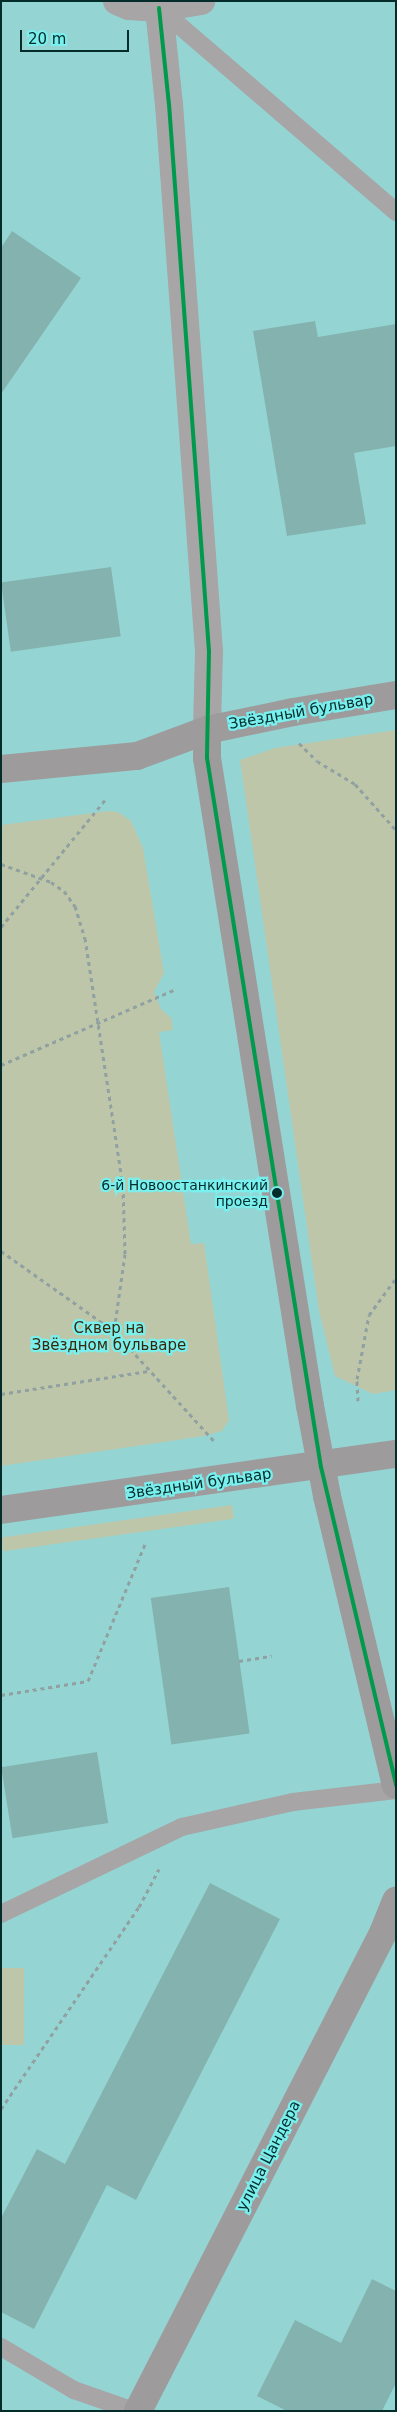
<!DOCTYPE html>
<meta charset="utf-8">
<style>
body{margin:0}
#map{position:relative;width:397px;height:2412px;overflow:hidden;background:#94d5d4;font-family:"DejaVu Sans",sans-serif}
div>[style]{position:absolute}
.green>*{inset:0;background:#bdc6a9;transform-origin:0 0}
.building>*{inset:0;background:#84b2ae;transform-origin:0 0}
.path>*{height:3px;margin-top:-1.5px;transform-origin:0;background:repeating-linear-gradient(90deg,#91a0a0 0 4px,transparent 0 8px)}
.lane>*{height:18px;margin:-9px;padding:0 9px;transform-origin:9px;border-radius:9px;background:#a7a5a6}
.street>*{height:28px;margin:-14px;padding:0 14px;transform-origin:14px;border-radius:14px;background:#a7a5a6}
.secondary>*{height:28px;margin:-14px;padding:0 14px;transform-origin:14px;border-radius:14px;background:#9e9b9c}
.bus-1>*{height:4px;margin:-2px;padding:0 2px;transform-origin:2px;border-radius:2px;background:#009a4d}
.dots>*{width:14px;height:14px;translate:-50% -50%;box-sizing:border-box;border:2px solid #79f0ee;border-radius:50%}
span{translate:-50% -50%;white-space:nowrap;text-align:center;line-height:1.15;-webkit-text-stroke:4.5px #79f0ee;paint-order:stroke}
.bus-label{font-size:14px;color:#032c2b}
.right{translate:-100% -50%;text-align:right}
.street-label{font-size:15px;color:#032c2b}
.park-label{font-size:15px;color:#39270b}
.frame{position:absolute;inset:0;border:2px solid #032c2b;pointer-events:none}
.scale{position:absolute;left:20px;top:30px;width:109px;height:22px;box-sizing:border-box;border:2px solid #032c2b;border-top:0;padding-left:6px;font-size:15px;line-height:18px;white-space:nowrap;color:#032c2b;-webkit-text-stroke:4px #79f0ee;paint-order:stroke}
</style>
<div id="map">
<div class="green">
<i style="clip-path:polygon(396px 730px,396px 1390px,373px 1394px,335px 1376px,319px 1311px,240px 760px,275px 748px)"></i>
<i style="clip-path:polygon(108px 811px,118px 812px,131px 821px,143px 848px,164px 973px,154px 992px,161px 1009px,171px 1018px,173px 1030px,159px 1032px,191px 1244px,204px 1243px,229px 1420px,222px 1431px,204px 1436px,1px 1466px,1px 825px)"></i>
<i style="left:232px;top:1505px;width:14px;height:233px;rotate:82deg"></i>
<i style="left:1px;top:1968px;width:23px;height:77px"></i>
</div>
<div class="building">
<i style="clip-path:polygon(12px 231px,81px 278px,1px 394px,1px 248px)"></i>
<i style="clip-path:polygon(315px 321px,318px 337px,396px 324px,396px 446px,354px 453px,366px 524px,287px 536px,253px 331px)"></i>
<i style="left:111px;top:567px;width:70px;height:111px;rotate:82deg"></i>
<i style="left:229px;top:1587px;width:148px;height:79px;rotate:82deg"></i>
<i style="left:97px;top:1752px;width:72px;height:97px;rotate:81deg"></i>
<i style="clip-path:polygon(210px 1883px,280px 1919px,136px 2200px,107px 2185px,34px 2329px,1px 2312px,1px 2218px,37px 2149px,65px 2164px)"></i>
<i style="clip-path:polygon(372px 2279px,396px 2291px,396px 2383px,382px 2411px,287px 2411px,257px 2396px,295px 2320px,341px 2343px)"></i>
</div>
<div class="path">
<i style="left:299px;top:743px;width:25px;rotate:45deg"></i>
<i style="left:317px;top:761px;width:44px;rotate:31.2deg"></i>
<i style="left:355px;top:784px;width:62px;rotate:48.3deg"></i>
<i style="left:1px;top:864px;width:53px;rotate:19.8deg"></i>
<i style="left:51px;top:882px;width:16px;rotate:35deg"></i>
<i style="left:64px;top:891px;width:19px;rotate:54deg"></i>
<i style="left:75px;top:906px;width:34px;rotate:73deg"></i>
<i style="left:85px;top:938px;width:251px;rotate:81.3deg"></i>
<i style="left:123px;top:1186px;width:68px;rotate:88.3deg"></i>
<i style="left:125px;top:1254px;width:78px;rotate:98.1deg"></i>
<i style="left:1px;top:927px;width:164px;rotate:-50.7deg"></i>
<i style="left:1px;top:1065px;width:191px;rotate:-23.5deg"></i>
<i style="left:1px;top:1251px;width:138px;rotate:35.3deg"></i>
<i style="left:114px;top:1331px;width:151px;rotate:47.7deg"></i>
<i style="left:1px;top:1394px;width:149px;rotate:-8.9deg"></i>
<i style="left:358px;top:1401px;width:22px;rotate:-93deg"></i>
<i style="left:357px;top:1379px;width:65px;rotate:-79.4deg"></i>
<i style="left:369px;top:1315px;width:46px;rotate:-53.9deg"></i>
<i style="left:239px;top:1661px;width:33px;rotate:-9deg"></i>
<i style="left:1px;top:1695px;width:88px;rotate:-9.1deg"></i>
<i style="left:88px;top:1681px;width:151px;rotate:-67.4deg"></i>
<i style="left:1px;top:2109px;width:245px;rotate:-55.7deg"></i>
<i style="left:139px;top:1907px;width:43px;rotate:-62.2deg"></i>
</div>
<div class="lane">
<i style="left:159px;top:8px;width:313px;rotate:40.7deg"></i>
<i style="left:1px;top:1914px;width:201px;rotate:-25.7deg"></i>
<i style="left:182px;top:1827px;width:114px;rotate:-12.7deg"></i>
<i style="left:293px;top:1802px;width:104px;rotate:-6.6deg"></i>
<i style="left:1px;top:2347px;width:85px;rotate:30.5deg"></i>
<i style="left:74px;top:2390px;width:64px;rotate:19.3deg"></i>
</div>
<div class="street">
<i style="left:117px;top:1px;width:13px;rotate:23deg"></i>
<i style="left:129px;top:6px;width:30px;rotate:4deg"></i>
<i style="left:159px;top:8px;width:43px;rotate:-9.5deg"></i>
<i style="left:159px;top:8px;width:97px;rotate:84.1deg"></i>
<i style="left:169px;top:104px;width:548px;rotate:85.82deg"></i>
<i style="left:209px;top:651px;width:79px;rotate:91.5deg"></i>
</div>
<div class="secondary">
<i style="left:207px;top:730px;width:28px;rotate:90deg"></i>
<i style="left:207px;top:758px;width:656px;rotate:80.97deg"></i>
<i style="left:310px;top:1406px;width:92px;rotate:79.3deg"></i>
<i style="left:327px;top:1496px;width:297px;rotate:76.6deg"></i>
<i style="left:1px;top:769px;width:137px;rotate:-5.5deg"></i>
<i style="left:137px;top:756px;width:75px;rotate:-20.4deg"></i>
<i style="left:207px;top:730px;width:88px;rotate:-11.8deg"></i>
<i style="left:293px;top:712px;width:104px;rotate:-9.4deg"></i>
<i style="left:1px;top:1510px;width:399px;rotate:-8.1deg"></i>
<i style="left:138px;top:2411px;width:537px;rotate:-62.86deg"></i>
<i style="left:383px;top:1933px;width:35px;rotate:-68deg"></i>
</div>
<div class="bus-1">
<i style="left:159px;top:8px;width:97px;rotate:84.1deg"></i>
<i style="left:169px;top:104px;width:548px;rotate:85.82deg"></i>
<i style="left:209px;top:651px;width:107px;rotate:91.1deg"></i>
<i style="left:207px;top:758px;width:718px;rotate:80.87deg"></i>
<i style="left:321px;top:1467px;width:327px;rotate:76.7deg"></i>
</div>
<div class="dots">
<i style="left:277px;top:1193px;background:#032c2b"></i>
</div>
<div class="bus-label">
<span class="right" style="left:268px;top:1193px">6-й Новоостанкинский<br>проезд</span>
</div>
<div class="street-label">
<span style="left:301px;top:712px;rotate:-10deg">Звёздный бульвар</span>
<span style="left:199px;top:1484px;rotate:-8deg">Звёздный бульвар</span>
<span style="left:269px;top:2156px;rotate:-63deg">улица Цандера</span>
</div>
<div class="park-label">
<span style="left:109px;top:1337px">Сквер на<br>Звёздном бульваре</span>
</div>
<div class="frame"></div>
<div class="scale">20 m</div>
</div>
